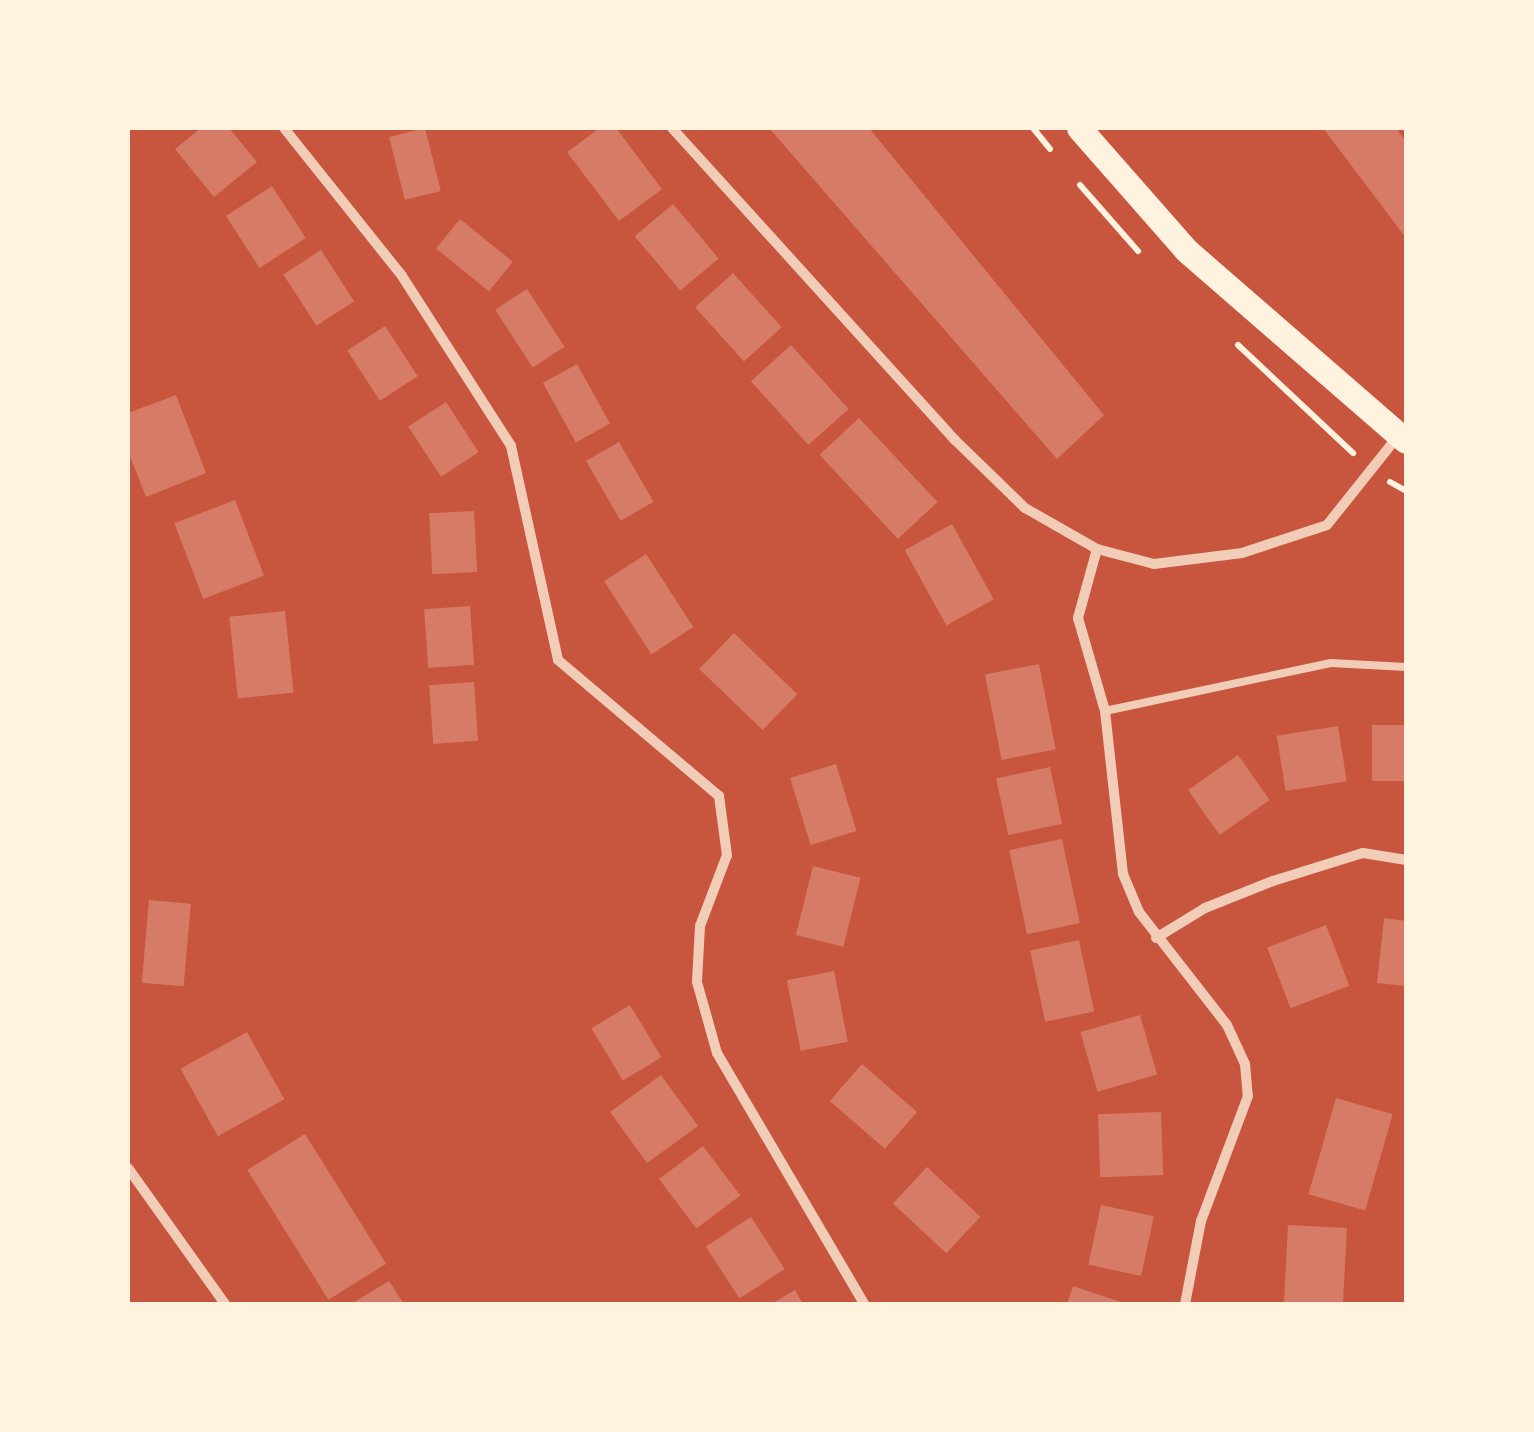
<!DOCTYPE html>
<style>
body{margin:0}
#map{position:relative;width:1534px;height:1432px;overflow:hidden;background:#c8553d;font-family:Karla,sans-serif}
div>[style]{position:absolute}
.building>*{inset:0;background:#d67c66;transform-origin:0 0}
.path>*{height:6px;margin:-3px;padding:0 3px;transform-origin:3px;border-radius:3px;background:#fff3e0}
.service>*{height:8px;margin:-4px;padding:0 4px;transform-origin:4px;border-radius:4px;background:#f1ccb7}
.minor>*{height:10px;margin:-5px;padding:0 5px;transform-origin:5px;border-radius:5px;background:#f1ccb7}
.primary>*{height:25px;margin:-12.5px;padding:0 12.5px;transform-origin:12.5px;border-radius:12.5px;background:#fff3e0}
span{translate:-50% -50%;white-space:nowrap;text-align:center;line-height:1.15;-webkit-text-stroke:9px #fff3e0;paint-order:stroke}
.frame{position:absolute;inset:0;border:130px solid #fff3e0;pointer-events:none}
</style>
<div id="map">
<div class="building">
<i style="clip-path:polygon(201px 128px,229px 128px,257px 162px,214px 197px,175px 149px)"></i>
<i style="left:425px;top:128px;width:65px;height:37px;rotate:76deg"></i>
<i style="clip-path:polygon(600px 128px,616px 128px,662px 189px,619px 221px,567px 152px)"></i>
<i style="clip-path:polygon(769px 128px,869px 128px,1104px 415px,1057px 459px)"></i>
<i style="clip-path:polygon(1323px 128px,1396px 128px,1406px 142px,1406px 238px)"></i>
<i style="left:272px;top:186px;width:62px;height:55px;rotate:57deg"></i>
<i style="left:673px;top:204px;width:71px;height:50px;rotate:50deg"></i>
<i style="left:460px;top:219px;width:68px;height:38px;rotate:39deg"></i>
<i style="left:321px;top:250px;width:61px;height:45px;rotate:57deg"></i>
<i style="left:733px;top:273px;width:73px;height:51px;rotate:48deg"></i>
<i style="left:527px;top:289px;width:69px;height:38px;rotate:57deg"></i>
<i style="left:385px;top:326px;width:60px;height:45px;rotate:57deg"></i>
<i style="left:791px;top:345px;width:86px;height:54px;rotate:48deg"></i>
<i style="left:577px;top:364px;width:68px;height:39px;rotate:61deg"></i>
<i style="clip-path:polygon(176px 395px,206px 473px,146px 497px,128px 451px,128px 413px)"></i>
<i style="left:446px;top:402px;width:60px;height:45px;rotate:57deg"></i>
<i style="left:859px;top:418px;width:115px;height:54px;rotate:47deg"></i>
<i style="left:619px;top:442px;width:69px;height:38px;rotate:60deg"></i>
<i style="left:235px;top:500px;width:81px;height:65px;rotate:69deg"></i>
<i style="left:474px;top:511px;width:61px;height:45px;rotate:87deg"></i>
<i style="left:952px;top:524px;width:86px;height:54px;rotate:61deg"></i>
<i style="left:646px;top:554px;width:87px;height:50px;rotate:57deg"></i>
<i style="left:470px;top:606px;width:59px;height:46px;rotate:86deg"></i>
<i style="left:285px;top:611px;width:82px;height:56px;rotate:84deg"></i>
<i style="left:734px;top:633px;width:88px;height:50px;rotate:44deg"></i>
<i style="left:1039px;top:664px;width:87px;height:55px;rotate:79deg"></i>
<i style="left:474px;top:682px;width:59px;height:45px;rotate:86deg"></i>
<i style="left:1372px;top:725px;width:34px;height:56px"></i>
<i style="left:1338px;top:726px;width:56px;height:62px;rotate:81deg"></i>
<i style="left:1238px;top:755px;width:55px;height:61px;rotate:55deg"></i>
<i style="left:836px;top:764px;width:70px;height:48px;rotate:73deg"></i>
<i style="left:1050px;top:767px;width:58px;height:55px;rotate:78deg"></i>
<i style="left:1062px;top:839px;width:86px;height:54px;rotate:78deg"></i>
<i style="left:813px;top:866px;width:49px;height:71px;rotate:14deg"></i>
<i style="left:149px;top:900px;width:42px;height:83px;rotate:5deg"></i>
<i style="clip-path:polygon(1384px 918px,1406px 921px,1406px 986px,1377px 983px)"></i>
<i style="left:1326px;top:925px;width:65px;height:63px;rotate:69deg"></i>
<i style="left:1079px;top:940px;width:73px;height:50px;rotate:78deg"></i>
<i style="left:834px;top:971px;width:72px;height:48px;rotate:79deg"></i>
<i style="left:630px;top:1005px;width:61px;height:45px;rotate:59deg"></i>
<i style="left:1140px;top:1015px;width:62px;height:62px;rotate:74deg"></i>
<i style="left:247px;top:1032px;width:77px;height:76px;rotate:61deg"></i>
<i style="left:862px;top:1064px;width:73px;height:49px;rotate:41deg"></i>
<i style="left:661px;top:1075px;width:63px;height:63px;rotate:54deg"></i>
<i style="left:1336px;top:1098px;width:59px;height:100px;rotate:16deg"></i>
<i style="left:1161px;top:1112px;width:63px;height:63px;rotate:88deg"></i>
<i style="left:305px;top:1134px;width:153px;height:68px;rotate:58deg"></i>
<i style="left:703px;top:1146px;width:62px;height:55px;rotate:53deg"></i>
<i style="left:927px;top:1167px;width:73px;height:50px;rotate:43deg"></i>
<i style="left:1101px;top:1205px;width:54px;height:61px;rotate:12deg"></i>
<i style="left:751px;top:1217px;width:62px;height:54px;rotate:57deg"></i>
<i style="left:1288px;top:1225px;width:59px;height:79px;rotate:3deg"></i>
<i style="clip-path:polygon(389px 1281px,404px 1304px,351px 1304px)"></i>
<i style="clip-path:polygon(1073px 1286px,1127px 1304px,1067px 1304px)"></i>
<i style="clip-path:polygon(795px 1290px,803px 1304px,771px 1304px)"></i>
</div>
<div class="path">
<i style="left:1033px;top:128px;width:27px;rotate:51deg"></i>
<i style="left:1080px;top:185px;width:88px;rotate:48.7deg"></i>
<i style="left:1238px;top:345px;width:158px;rotate:43.2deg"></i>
<i style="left:1390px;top:482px;width:18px;rotate:29deg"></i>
</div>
<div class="service">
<i style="left:1105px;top:711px;width:231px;rotate:-12deg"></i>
<i style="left:1331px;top:663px;width:75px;rotate:3.1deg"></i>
</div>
<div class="minor">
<i style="left:284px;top:128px;width:189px;rotate:51.4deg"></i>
<i style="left:402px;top:276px;width:202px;rotate:57.3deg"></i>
<i style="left:511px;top:446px;width:219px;rotate:77.6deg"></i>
<i style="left:558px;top:660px;width:211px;rotate:40.2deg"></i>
<i style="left:719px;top:796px;width:60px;rotate:82.3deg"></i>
<i style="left:727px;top:855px;width:76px;rotate:110.8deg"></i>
<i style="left:700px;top:926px;width:56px;rotate:93.1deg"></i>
<i style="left:697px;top:982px;width:74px;rotate:74.3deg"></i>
<i style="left:717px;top:1053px;width:291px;rotate:59.6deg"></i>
<i style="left:672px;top:128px;width:421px;rotate:47.8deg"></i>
<i style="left:955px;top:440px;width:98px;rotate:44.2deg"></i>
<i style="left:1025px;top:508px;width:83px;rotate:29.7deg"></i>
<i style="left:1097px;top:549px;width:59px;rotate:14.7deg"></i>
<i style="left:1154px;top:564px;width:89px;rotate:-7.1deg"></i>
<i style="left:1242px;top:553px;width:89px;rotate:-18.2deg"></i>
<i style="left:1327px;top:525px;width:114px;rotate:-51.4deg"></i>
<i style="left:1097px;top:549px;width:72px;rotate:105.4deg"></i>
<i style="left:1078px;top:618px;width:97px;rotate:73.8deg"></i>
<i style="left:1105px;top:711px;width:164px;rotate:83.7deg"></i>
<i style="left:1123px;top:874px;width:41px;rotate:67.2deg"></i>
<i style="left:1139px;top:912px;width:143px;rotate:52.1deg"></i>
<i style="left:1227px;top:1025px;width:43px;rotate:65.2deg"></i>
<i style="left:1245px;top:1064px;width:32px;rotate:85deg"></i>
<i style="left:1248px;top:1096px;width:134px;rotate:110.6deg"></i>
<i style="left:1201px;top:1221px;width:85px;rotate:100.9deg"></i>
<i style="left:1156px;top:938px;width:57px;rotate:-31.5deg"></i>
<i style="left:1205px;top:908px;width:73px;rotate:-21.7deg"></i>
<i style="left:1273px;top:881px;width:94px;rotate:-17.3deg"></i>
<i style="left:1363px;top:853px;width:44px;rotate:9.2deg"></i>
<i style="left:128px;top:1168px;width:167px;rotate:54.5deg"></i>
</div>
<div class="primary">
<i style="left:1079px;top:128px;width:162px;rotate:48.7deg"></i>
<i style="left:1186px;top:250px;width:291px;rotate:41deg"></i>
</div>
<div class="frame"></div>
</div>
